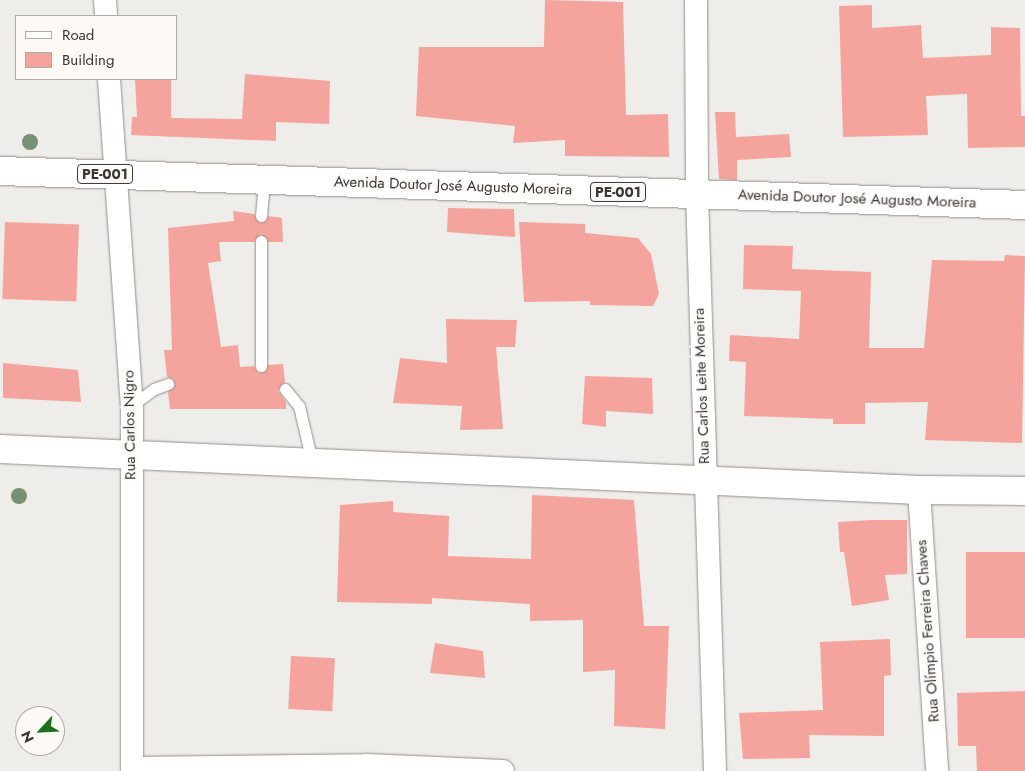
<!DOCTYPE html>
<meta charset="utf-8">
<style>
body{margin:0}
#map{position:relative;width:1025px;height:771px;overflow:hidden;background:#efede9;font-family:Jost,sans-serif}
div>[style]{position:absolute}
.building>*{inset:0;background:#f4a49c;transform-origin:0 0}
.roads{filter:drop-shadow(0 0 1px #918f8b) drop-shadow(0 0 1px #918f8b)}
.lane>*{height:11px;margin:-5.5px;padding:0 5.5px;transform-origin:5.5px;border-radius:5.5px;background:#fff}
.street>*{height:22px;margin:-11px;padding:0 11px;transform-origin:11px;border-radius:11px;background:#fff}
.secondary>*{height:28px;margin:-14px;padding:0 14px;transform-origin:14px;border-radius:14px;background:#fff}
.primary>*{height:28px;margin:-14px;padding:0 14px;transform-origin:14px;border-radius:14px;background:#fff}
.trees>*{width:16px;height:16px;margin:-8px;border-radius:50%;background:#789074}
span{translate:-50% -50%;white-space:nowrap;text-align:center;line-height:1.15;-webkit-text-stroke:4px #fdfaf6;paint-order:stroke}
.shield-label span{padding:1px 4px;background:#fdfaf6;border:1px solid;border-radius:4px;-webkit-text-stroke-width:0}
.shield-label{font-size:14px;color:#373735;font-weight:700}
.street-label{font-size:15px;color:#373735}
.legend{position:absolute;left:15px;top:15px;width:162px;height:65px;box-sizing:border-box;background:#fdfaf6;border:1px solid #aeaca9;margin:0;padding:6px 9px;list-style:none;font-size:15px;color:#373735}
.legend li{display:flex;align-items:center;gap:10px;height:25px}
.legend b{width:25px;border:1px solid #aeaca9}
.north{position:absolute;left:15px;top:706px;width:50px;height:50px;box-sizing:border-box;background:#fdfaf6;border:1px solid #aeaca9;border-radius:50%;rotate:245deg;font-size:14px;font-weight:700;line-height:20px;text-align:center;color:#373735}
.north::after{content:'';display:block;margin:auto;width:18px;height:22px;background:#1c711b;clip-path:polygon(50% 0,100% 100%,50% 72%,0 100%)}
</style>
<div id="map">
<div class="building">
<i style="clip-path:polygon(545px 0,623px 2px,626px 115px,668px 114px,669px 157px,565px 156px,565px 140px,513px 143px,515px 126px,416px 116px,419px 47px,544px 47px)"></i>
<i style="clip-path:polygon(872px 5px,872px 28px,921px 25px,923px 58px,991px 55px,991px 27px,1020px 28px,1021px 116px,1025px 116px,1025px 147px,968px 148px,967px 94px,926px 96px,928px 135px,843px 137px,839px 6px)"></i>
<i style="clip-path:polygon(245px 74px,330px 81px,329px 124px,276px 122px,276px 141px,131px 135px,132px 117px,137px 117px,135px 79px,171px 79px,171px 118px,242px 119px)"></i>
<i style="clip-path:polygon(715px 112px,735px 112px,736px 137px,789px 134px,791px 157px,737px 160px,737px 180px,719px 179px)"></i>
<i style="clip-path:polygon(448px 208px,514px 209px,515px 237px,447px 232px)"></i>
<i style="clip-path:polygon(233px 211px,254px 214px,260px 223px,268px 216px,282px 218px,283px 242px,268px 242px,261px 234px,254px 242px,219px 242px,221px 261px,208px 263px,221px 347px,238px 345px,240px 367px,254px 366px,258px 373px,265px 372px,268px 365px,283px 364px,285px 382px,278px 390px,286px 402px,286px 409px,170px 409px,168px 392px,175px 385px,173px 379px,167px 377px,164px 350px,172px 350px,168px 228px,234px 221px)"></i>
<i style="left:5px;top:222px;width:74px;height:77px;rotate:2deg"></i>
<i style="clip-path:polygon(519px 222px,585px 224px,585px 233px,638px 238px,651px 254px,659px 294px,653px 306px,590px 305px,590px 301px,524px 302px)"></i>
<i style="clip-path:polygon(744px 245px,793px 246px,792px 269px,871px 272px,869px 348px,924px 348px,932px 260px,1004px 261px,1005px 255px,1025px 256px,1022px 443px,925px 440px,928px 402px,865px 403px,865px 424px,833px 424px,833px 419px,744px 416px,746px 362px,729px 361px,730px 335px,799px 339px,801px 291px,743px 289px)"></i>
<i style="clip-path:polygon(446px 319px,517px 320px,515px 347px,496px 347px,503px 429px,460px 430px,462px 406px,393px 403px,400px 358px,447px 363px)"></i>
<i style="clip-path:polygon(3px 363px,78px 370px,81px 402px,3px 398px)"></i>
<i style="clip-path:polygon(585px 376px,652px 378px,653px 414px,606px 411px,606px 427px,582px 424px)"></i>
<i style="clip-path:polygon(532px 495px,634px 500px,644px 626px,669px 626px,665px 729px,614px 726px,615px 670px,583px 672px,583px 620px,530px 621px,530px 604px,432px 598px,432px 604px,337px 602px,340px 505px,393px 501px,393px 512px,449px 516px,448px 556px,531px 559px)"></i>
<i style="clip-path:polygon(872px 520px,907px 520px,907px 574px,885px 575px,889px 600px,852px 606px,844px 552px,840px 552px,838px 522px)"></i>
<i style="left:1025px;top:552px;width:86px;height:59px;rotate:90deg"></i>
<i style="clip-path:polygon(890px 639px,891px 675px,884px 676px,884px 736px,809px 735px,810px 758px,743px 759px,739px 713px,823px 710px,820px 642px)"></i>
<i style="clip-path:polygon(435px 643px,483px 651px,485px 678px,430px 673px)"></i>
<i style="left:291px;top:656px;width:44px;height:53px;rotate:3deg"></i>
<i style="clip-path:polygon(1025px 691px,1025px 771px,977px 771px,976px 746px,958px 746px,957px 693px)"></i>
</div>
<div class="roads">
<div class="lane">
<i style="left:261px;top:216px;width:36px;rotate:-85deg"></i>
<i style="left:261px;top:366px;width:125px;rotate:-90deg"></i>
<i style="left:285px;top:389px;width:22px;rotate:51deg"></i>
<i style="left:299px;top:406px;width:57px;rotate:76.9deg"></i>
<i style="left:132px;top:405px;width:27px;rotate:-36deg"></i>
<i style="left:154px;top:389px;width:15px;rotate:-20deg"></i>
</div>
<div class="street">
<i style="left:105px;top:0;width:16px;rotate:86deg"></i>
<i style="left:696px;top:0;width:194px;rotate:89.7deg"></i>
<i style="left:697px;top:194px;width:577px;rotate:88.21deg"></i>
<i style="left:109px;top:79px;width:327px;rotate:86deg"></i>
<i style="left:132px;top:405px;width:366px;rotate:90deg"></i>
<i style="left:919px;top:490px;width:282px;rotate:86.3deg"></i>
<i style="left:132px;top:768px;width:235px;rotate:-0.7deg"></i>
<i style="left:367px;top:765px;width:136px;rotate:2.5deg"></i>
</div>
<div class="secondary">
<i style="left:0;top:449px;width:920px;rotate:2.55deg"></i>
<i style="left:919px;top:490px;width:106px;rotate:0.5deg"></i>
</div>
<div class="primary">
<i style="left:0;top:171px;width:1026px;rotate:1.9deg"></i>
</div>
</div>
<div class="trees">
<i style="left:30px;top:142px"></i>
<i style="left:19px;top:496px"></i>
</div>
<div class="shield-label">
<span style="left:105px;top:174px">PE-001</span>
<span style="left:618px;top:192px">PE-001</span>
</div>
<div class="street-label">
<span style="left:453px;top:186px;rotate:2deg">Avenida Doutor José Augusto Moreira</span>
<span style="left:857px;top:199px;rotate:2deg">Avenida Doutor José Augusto Moreira</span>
<span style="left:702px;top:386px;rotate:-92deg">Rua Carlos Leite Moreira</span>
<span style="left:130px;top:425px;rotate:-91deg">Rua Carlos Nigro</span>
<span style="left:928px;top:631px;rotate:-94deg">Rua Olímpio Ferreira Chaves</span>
</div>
<ul class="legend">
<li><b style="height:6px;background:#fff"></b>Road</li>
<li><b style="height:14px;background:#f4a49c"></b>Building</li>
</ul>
<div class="north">N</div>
</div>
